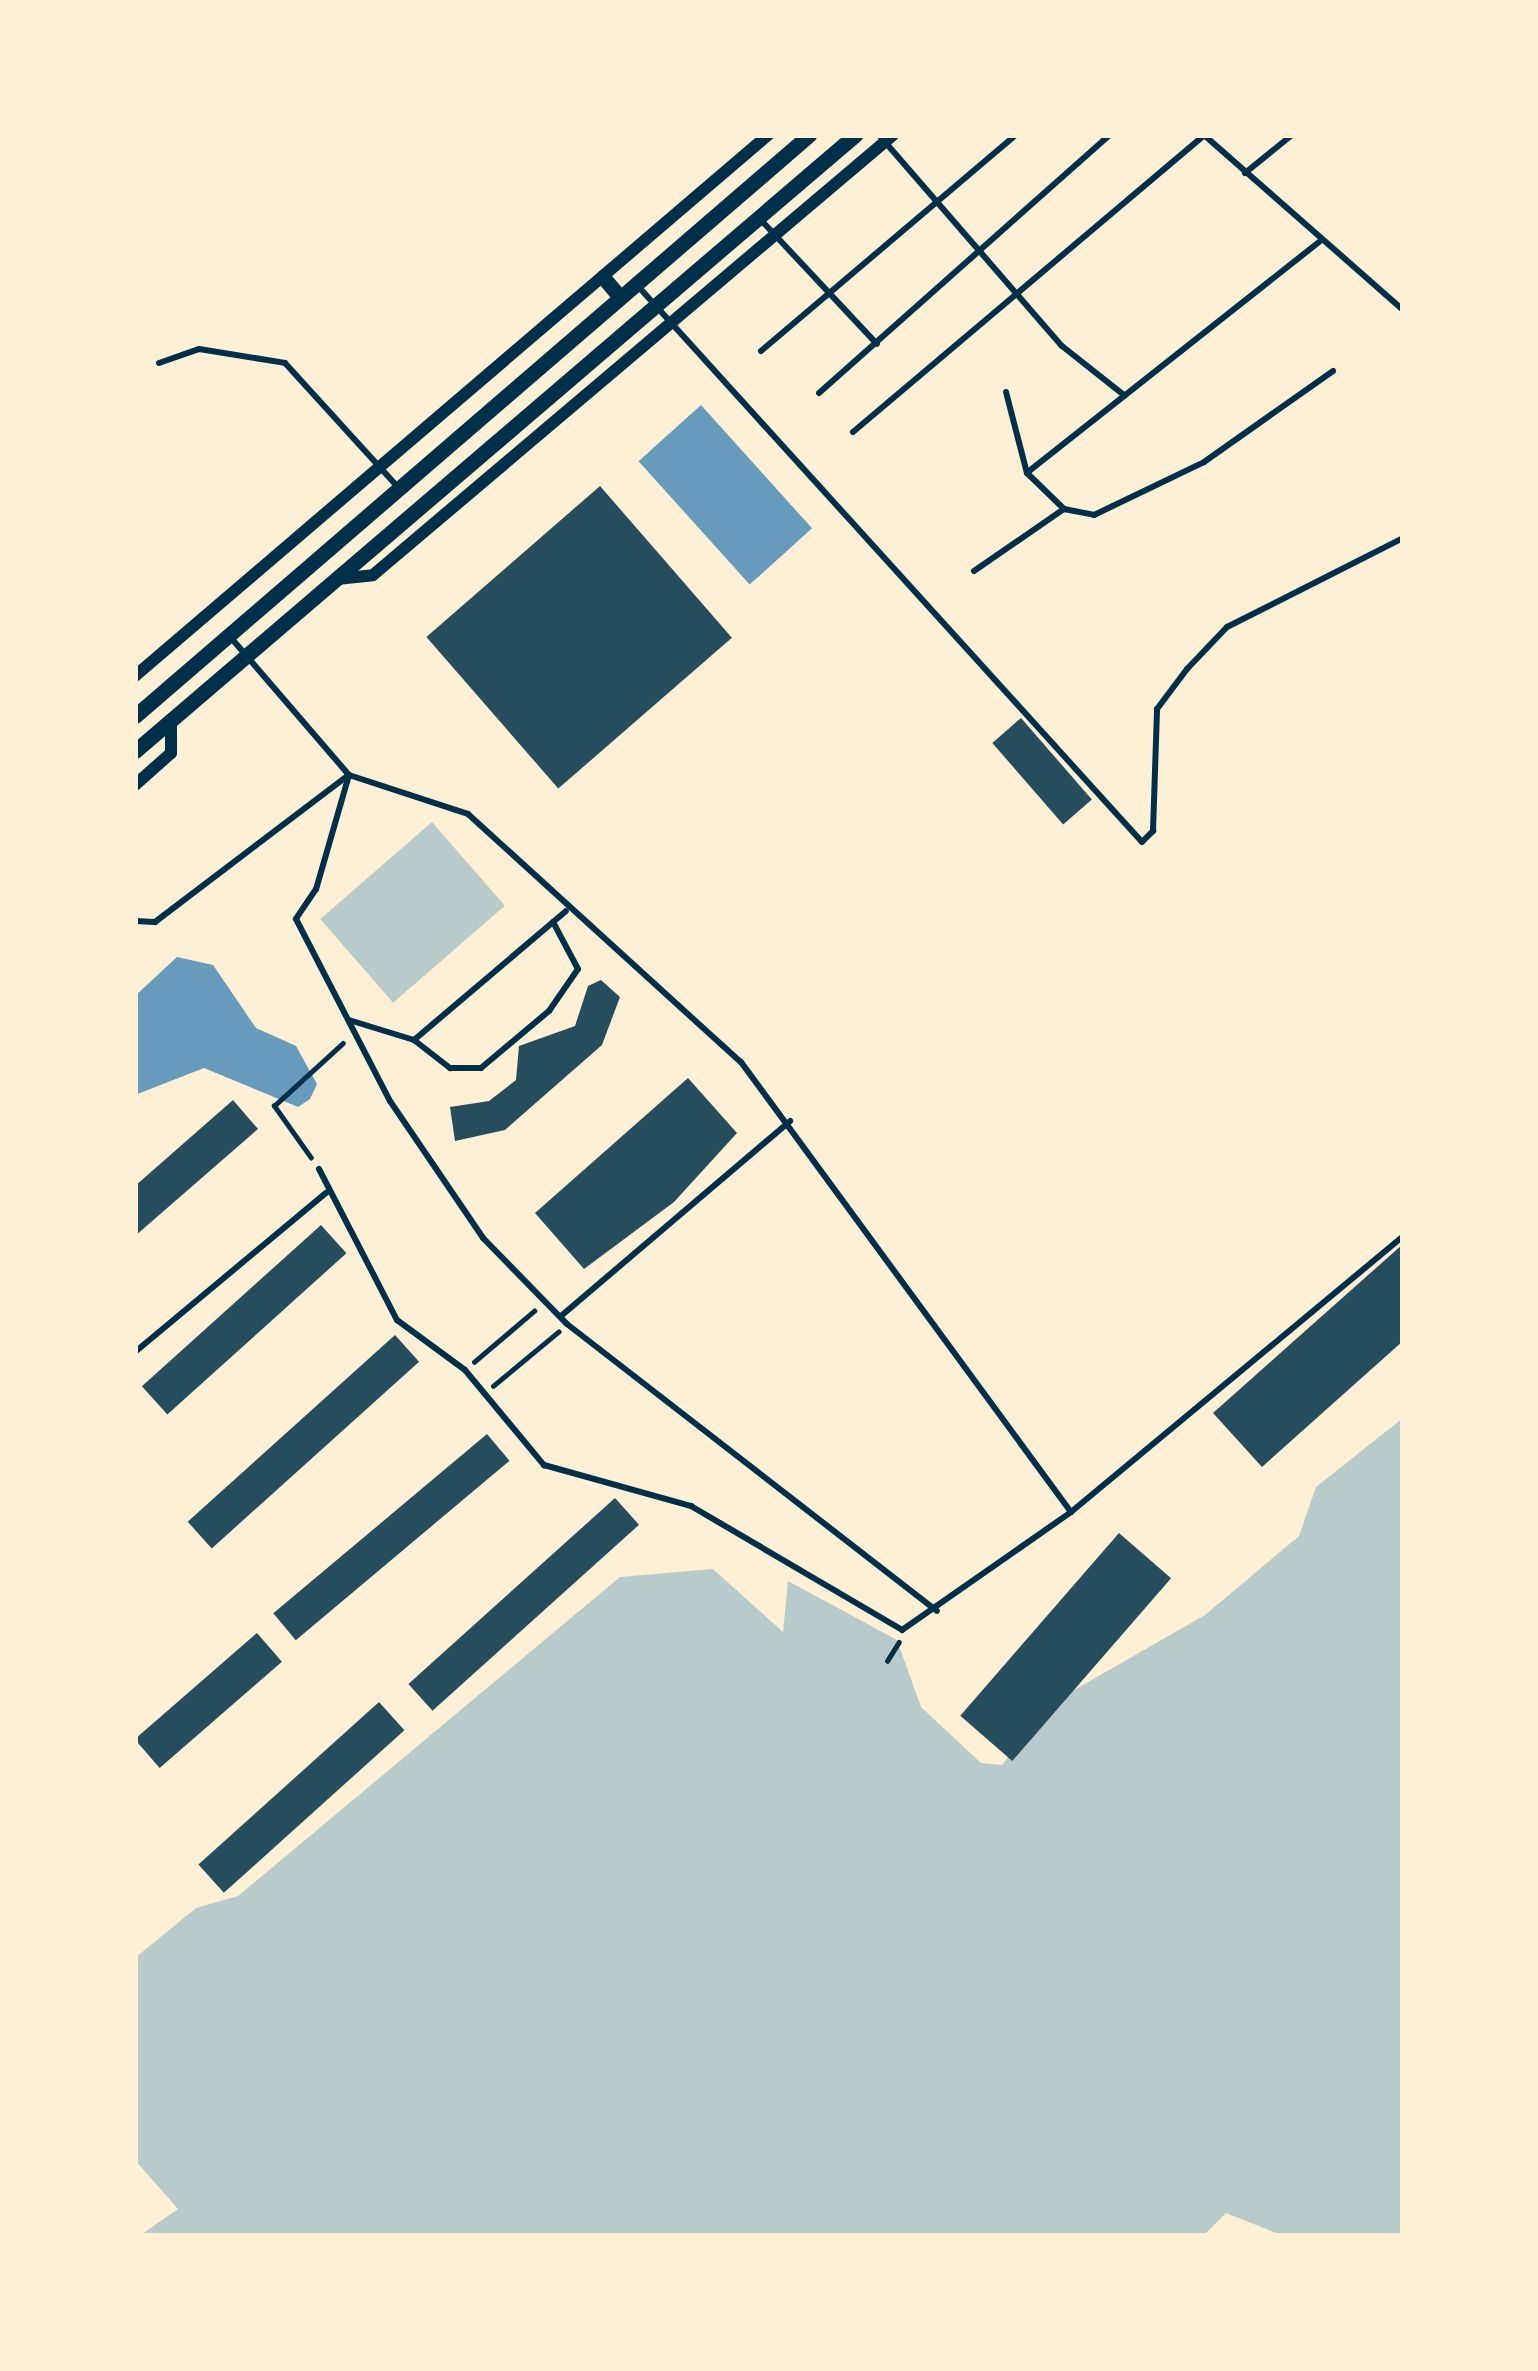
<!DOCTYPE html>
<style>
body{margin:0}
#map{position:relative;width:1538px;height:2371px;overflow:hidden;background:#fdf0d5;font-family:"Fira Sans",sans-serif}
div>[style]{position:absolute}
.green>*{inset:0;background:#b9caca;transform-origin:0 0}
.water>*{inset:0;background:#669bbc;transform-origin:0 0}
.building>*{inset:0;background:#264d5e;transform-origin:0 0}
.path>*{height:4.5px;margin:-2.25px;padding:0 2.25px;transform-origin:2.25px;border-radius:2.25px;background:#003049}
.service>*{height:6px;margin:-3px;padding:0 3px;transform-origin:3px;border-radius:3px;background:#003049}
.minor>*{height:12px;margin:-6px;padding:0 6px;transform-origin:6px;border-radius:6px;background:#003049}
.tertiary>*{height:15px;margin:-7.5px;padding:0 7.5px;transform-origin:7.5px;border-radius:7.5px;background:#003049}
span{translate:-50% -50%;white-space:nowrap;text-align:center;line-height:1.15;-webkit-text-stroke:9px #fdf0d5;paint-order:stroke}
.frame{position:absolute;inset:0;border:138px solid #fdf0d5;pointer-events:none}
</style>
<div id="map">
<div class="green">
<i style="left:432px;top:822px;width:111px;height:148px;rotate:49deg"></i>
<i style="clip-path:polygon(1403px 1418px,1403px 2236px,1284px 2236px,1226px 2213px,1203px 2236px,139px 2236px,178px 2209px,135px 2160px,135px 1958px,196px 1908px,238px 1896px,620px 1577px,713px 1569px,783px 1632px,788px 1581px,897px 1640px,921px 1707px,981px 1763px,1002px 1765px,1048px 1705px,1205px 1615px,1299px 1536px,1316px 1487px)"></i>
</div>
<div class="water">
<i style="left:701px;top:405px;width:166px;height:84px;rotate:48deg"></i>
<i style="clip-path:polygon(177px 957px,213px 965px,256px 1028px,296px 1046px,317px 1084px,310px 1099px,298px 1107px,204px 1068px,135px 1095px,135px 996px)"></i>
</div>
<div class="building">
<i style="left:600px;top:486px;width:201px;height:230px;rotate:49deg"></i>
<i style="left:1021px;top:718px;width:108px;height:38px;rotate:49deg"></i>
<i style="clip-path:polygon(601px 980px,620px 997px,602px 1045px,505px 1130px,455px 1141px,450px 1107px,489px 1101px,516px 1080px,519px 1046px,575px 1026px,588px 986px)"></i>
<i style="clip-path:polygon(688px 1078px,737px 1133px,674px 1202px,584px 1269px,535px 1213px)"></i>
<i style="clip-path:polygon(233px 1100px,258px 1129px,135px 1236px,135px 1186px)"></i>
<i style="left:321px;top:1225px;width:38px;height:241px;rotate:48deg"></i>
<i style="clip-path:polygon(1403px 1244px,1403px 1341px,1262px 1467px,1213px 1413px)"></i>
<i style="left:395px;top:1335px;width:36px;height:279px;rotate:48deg"></i>
<i style="left:487px;top:1434px;width:35px;height:279px;rotate:50deg"></i>
<i style="left:615px;top:1498px;width:36px;height:278px;rotate:48deg"></i>
<i style="left:1119px;top:1533px;width:69px;height:242px;rotate:41deg"></i>
<i style="left:257px;top:1633px;width:38px;height:162px;rotate:49deg"></i>
<i style="left:379px;top:1702px;width:38px;height:243px;rotate:48deg"></i>
</div>
<div class="path">
<i style="left:311px;top:1158px;width:64px;rotate:-125.4deg"></i>
<i style="left:274px;top:1106px;width:93px;rotate:-42.4deg"></i>
<i style="left:474px;top:1362px;width:79px;rotate:-40.4deg"></i>
<i style="left:493px;top:1386px;width:85px;rotate:-39.7deg"></i>
<i style="left:887px;top:1661px;width:22px;rotate:-58deg"></i>
</div>
<div class="service">
<i style="left:879px;top:135px;width:279px;rotate:49.1deg"></i>
<i style="left:1062px;top:346px;width:80px;rotate:38.4deg"></i>
<i style="left:1204px;top:135px;width:265px;rotate:41.3deg"></i>
<i style="left:1245px;top:173px;width:60px;rotate:-39deg"></i>
<i style="left:760px;top:219px;width:171px;rotate:46.9deg"></i>
<i style="left:1319px;top:242px;width:372px;rotate:141.7deg"></i>
<i style="left:1027px;top:473px;width:52px;rotate:44.2deg"></i>
<i style="left:1064px;top:509px;width:31px;rotate:11deg"></i>
<i style="left:1094px;top:515px;width:122px;rotate:-25.7deg"></i>
<i style="left:1204px;top:462px;width:158px;rotate:-35.2deg"></i>
<i style="left:636px;top:284px;width:753px;rotate:47.8deg"></i>
<i style="left:1142px;top:842px;width:16px;rotate:-45deg"></i>
<i style="left:1153px;top:831px;width:122px;rotate:-88.1deg"></i>
<i style="left:1157px;top:709px;width:50px;rotate:-53.1deg"></i>
<i style="left:1187px;top:669px;width:58px;rotate:-46.4deg"></i>
<i style="left:1227px;top:627px;width:197px;rotate:-26.8deg"></i>
<i style="left:761px;top:351px;width:334px;rotate:-40.3deg"></i>
<i style="left:159px;top:363px;width:42px;rotate:-19.3deg"></i>
<i style="left:199px;top:349px;width:87px;rotate:9.2deg"></i>
<i style="left:285px;top:363px;width:168px;rotate:47.7deg"></i>
<i style="left:1006px;top:392px;width:84px;rotate:75.5deg"></i>
<i style="left:819px;top:393px;width:389px;rotate:-41.6deg"></i>
<i style="left:853px;top:432px;width:460px;rotate:-40.2deg"></i>
<i style="left:974px;top:571px;width:109px;rotate:-34.6deg"></i>
<i style="left:232px;top:639px;width:179px;rotate:49.3deg"></i>
<i style="left:349px;top:775px;width:125px;rotate:18.1deg"></i>
<i style="left:468px;top:814px;width:369px;rotate:42.3deg"></i>
<i style="left:741px;top:1062px;width:558px;rotate:53.75deg"></i>
<i style="left:349px;top:775px;width:119px;rotate:106.1deg"></i>
<i style="left:316px;top:889px;width:36px;rotate:124deg"></i>
<i style="left:296px;top:919px;width:205px;rotate:62.7deg"></i>
<i style="left:390px;top:1101px;width:166px;rotate:55.8deg"></i>
<i style="left:483px;top:1238px;width:120px;rotate:45.7deg"></i>
<i style="left:567px;top:1324px;width:468px;rotate:37.8deg"></i>
<i style="left:135px;top:921px;width:20px;rotate:3deg"></i>
<i style="left:155px;top:922px;width:240px;rotate:-37.2deg"></i>
<i style="left:349px;top:1020px;width:68px;rotate:17.1deg"></i>
<i style="left:414px;top:1040px;width:199px;rotate:-40.3deg"></i>
<i style="left:414px;top:1040px;width:46px;rotate:37.9deg"></i>
<i style="left:450px;top:1068px;width:31px"></i>
<i style="left:481px;top:1068px;width:89px;rotate:-40deg"></i>
<i style="left:549px;top:1011px;width:51px;rotate:-55.4deg"></i>
<i style="left:578px;top:969px;width:53px;rotate:-118deg"></i>
<i style="left:319px;top:1169px;width:170px;rotate:62.7deg"></i>
<i style="left:397px;top:1320px;width:84px;rotate:36.3deg"></i>
<i style="left:465px;top:1370px;width:124px;rotate:50.3deg"></i>
<i style="left:544px;top:1465px;width:153px;rotate:15.6deg"></i>
<i style="left:691px;top:1506px;width:245px;rotate:30.4deg"></i>
<i style="left:902px;top:1630px;width:206px;rotate:-34.9deg"></i>
<i style="left:1071px;top:1512px;width:432px;rotate:-39.7deg"></i>
<i style="left:561px;top:1316px;width:301px;rotate:-40.4deg"></i>
<i style="left:135px;top:1352px;width:249px;rotate:-39.8deg"></i>
</div>
<div class="minor">
<i style="left:337px;top:579px;width:36px;rotate:-6deg"></i>
<i style="left:373px;top:575px;width:681px;rotate:-40.24deg"></i>
<i style="left:135px;top:676px;width:833px;rotate:-40.52deg"></i>
<i style="left:135px;top:785px;width:48px;rotate:-41.6deg"></i>
<i style="left:171px;top:753px;width:32px;rotate:-90deg"></i>
</div>
<div class="tertiary">
<i style="left:603px;top:277px;width:23px;rotate:50deg"></i>
<i style="left:135px;top:716px;width:890px;rotate:-40.76deg"></i>
<i style="left:135px;top:751px;width:948px;rotate:-40.55deg"></i>
</div>
<div class="frame"></div>
</div>
